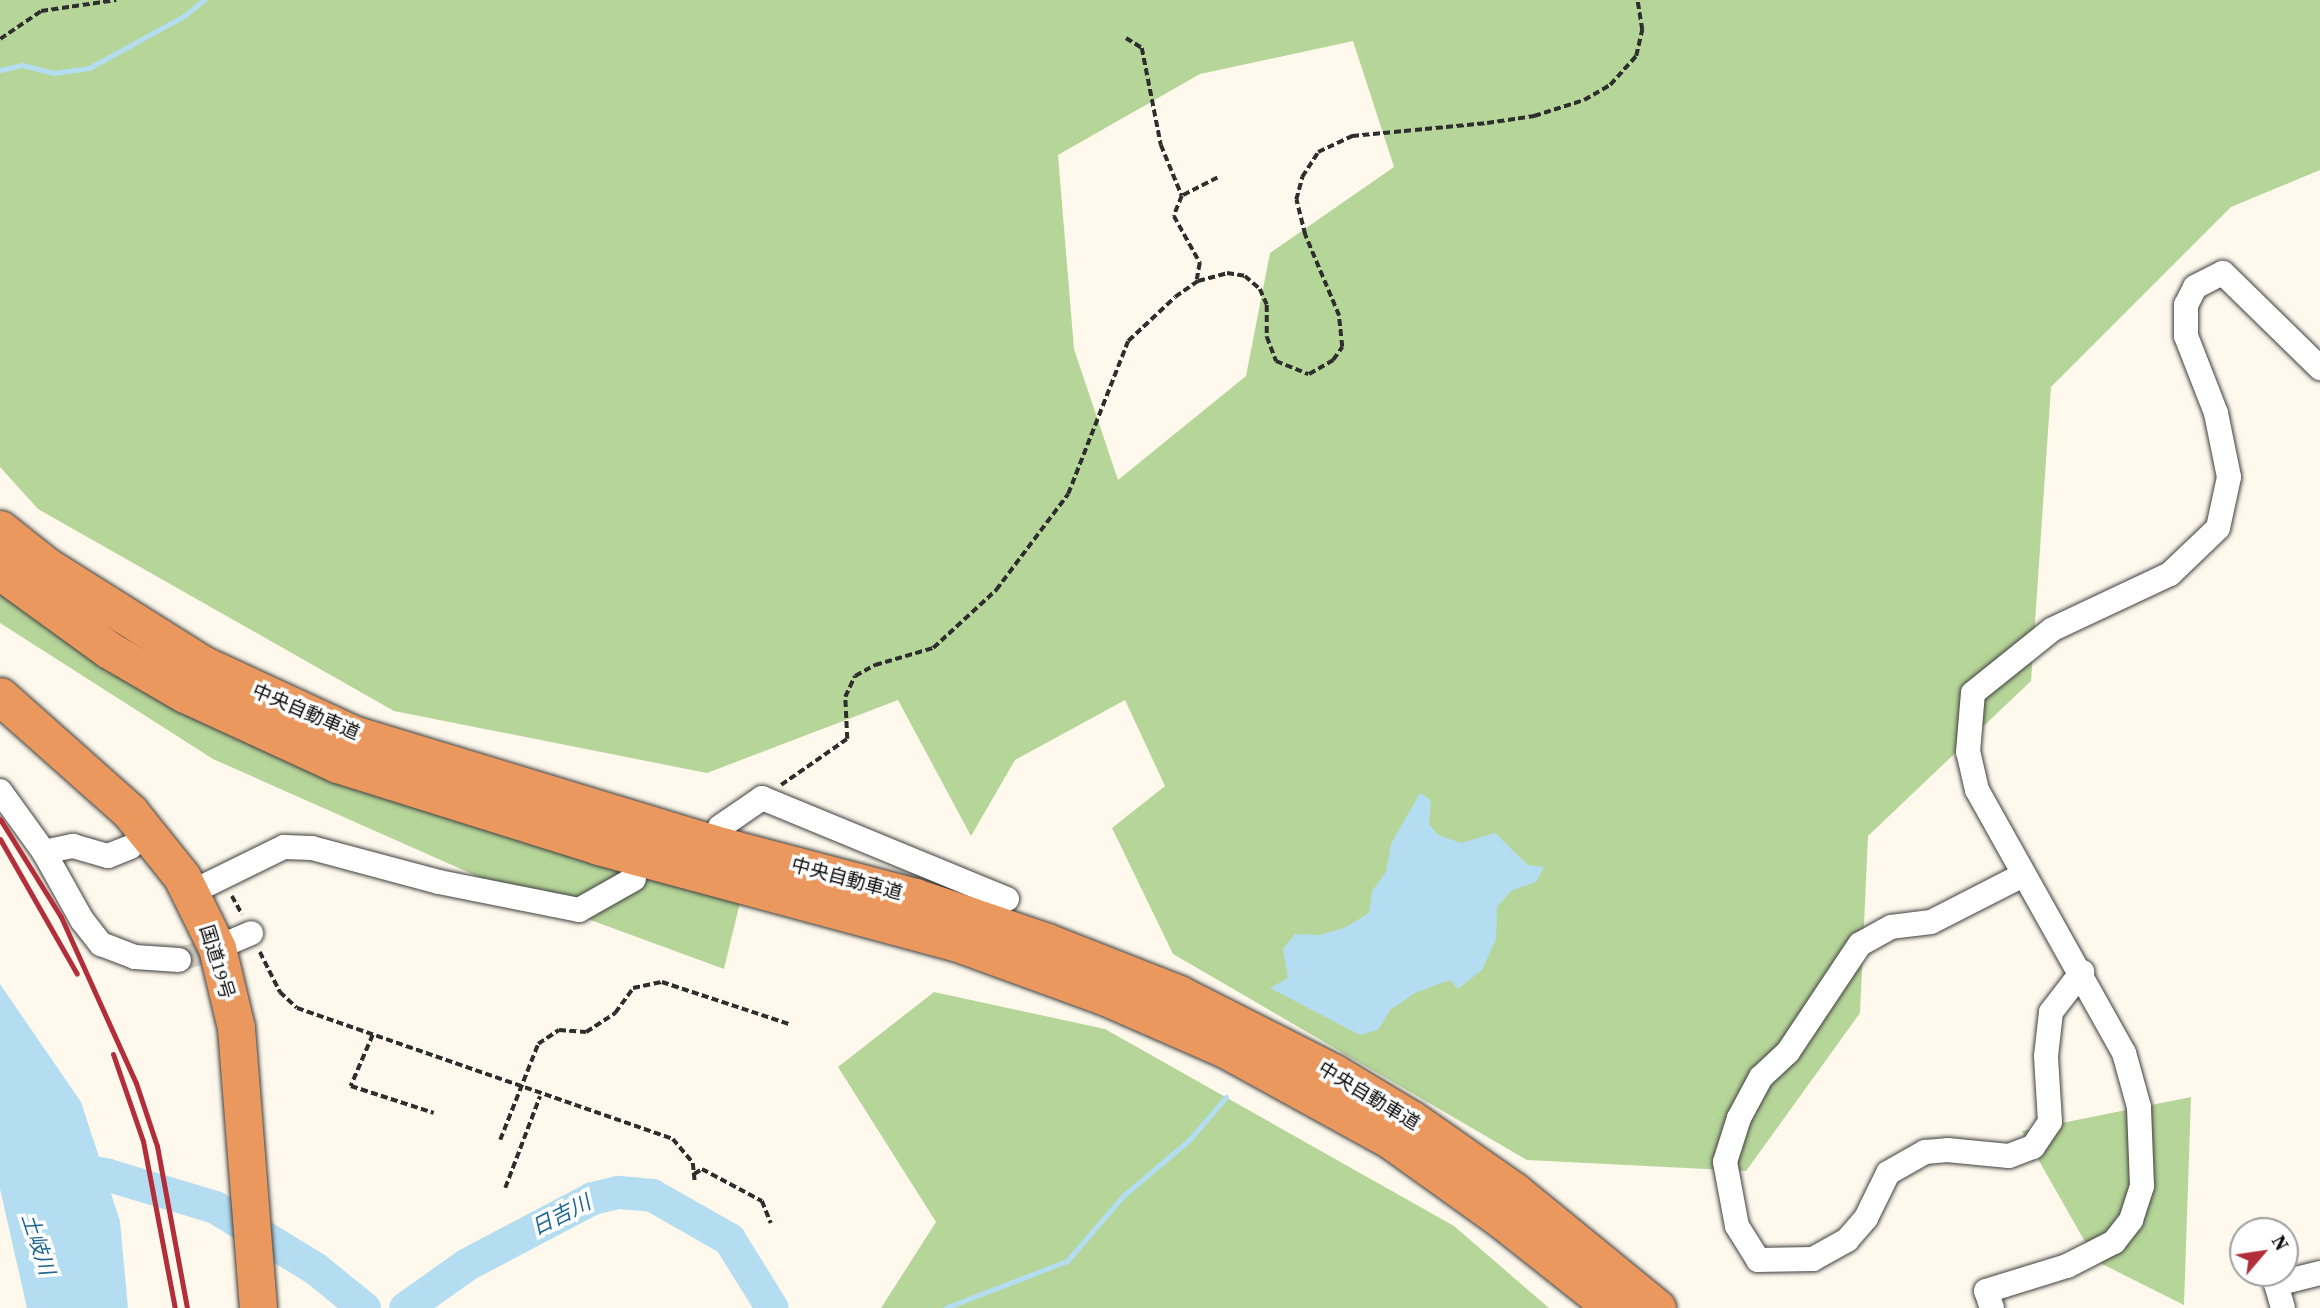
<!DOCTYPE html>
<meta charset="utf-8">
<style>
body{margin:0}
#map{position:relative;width:2320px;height:1308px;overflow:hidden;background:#fef9ec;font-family:"Source Serif 4","Noto Sans JP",serif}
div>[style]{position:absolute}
.forest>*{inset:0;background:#b6d599}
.water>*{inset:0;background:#b4ddf1}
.stream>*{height:5px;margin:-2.5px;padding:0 2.5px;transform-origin:2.5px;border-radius:2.5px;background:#b4ddf1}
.river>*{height:33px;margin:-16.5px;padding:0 16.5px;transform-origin:16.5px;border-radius:16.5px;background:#b4ddf1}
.minor-tunnel>*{height:24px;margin-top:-12px;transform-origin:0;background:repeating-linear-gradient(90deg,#dad5ca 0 24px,transparent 0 36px)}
.path>*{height:3.5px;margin-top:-1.75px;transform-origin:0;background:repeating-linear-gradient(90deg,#2e2e2e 0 7px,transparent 0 10.5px)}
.roads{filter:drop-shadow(0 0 2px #3f3f3f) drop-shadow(0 0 2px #3f3f3f)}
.minor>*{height:24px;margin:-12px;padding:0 12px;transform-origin:12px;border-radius:12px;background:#fff}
.highway>*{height:37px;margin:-18.5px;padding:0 18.5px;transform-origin:18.5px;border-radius:18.5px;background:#ea985e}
.rail>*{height:5px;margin:-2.5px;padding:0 2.5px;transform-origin:2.5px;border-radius:2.5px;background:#b12e3a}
span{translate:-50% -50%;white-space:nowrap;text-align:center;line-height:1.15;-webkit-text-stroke:7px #fff;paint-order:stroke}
.street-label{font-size:19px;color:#0c0c0c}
.water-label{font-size:21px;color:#1f6694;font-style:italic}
.north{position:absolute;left:2229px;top:1217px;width:70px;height:70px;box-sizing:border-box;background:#fff;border:2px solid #9e9e9e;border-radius:50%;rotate:61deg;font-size:19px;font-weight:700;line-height:28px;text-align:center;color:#0c0c0c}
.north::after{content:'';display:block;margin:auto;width:24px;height:32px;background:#b12e3a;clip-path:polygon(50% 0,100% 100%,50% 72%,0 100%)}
</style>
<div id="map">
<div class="forest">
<i style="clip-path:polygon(evenodd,0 0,2320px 0,2320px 170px,2231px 207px,2051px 387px,2031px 681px,1868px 836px,1860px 1013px,1746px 1171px,1527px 1160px,1173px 954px,1112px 828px,1165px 786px,1125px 700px,1015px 760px,971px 836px,898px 700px,707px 773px,394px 711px,38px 509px,0 467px,0 0,1353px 41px,1394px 167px,1270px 253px,1246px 376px,1118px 480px,1074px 349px,1058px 155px,1200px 74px,1353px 41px)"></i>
<i style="clip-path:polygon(0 588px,126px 677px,245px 742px,387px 795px,741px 898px,724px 969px,506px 889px,213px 759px,0 623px)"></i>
<i style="clip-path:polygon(934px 992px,1105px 1029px,1454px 1226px,1549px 1308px,881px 1308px,936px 1222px,838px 1067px)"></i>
<i style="clip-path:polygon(2191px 1097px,2184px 1305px,2096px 1261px,2022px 1131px)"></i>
</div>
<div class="water">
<i style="clip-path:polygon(1420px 793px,1431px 800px,1429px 824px,1438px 835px,1461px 843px,1495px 833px,1528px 865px,1544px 867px,1536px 882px,1511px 891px,1497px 907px,1496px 939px,1482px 970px,1458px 989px,1450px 980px,1415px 993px,1390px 1010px,1378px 1030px,1360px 1035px,1270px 988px,1288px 978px,1283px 949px,1295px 934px,1319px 935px,1344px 928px,1369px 913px,1372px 891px,1386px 872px,1391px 844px)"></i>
<i style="clip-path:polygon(0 984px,81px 1102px,120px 1221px,128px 1308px,27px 1308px,0 1189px)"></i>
</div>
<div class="stream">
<i style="left:0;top:70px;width:23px;rotate:-13deg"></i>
<i style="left:22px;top:65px;width:33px;rotate:14deg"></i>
<i style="left:54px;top:73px;width:35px;rotate:-8deg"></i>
<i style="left:89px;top:68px;width:108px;rotate:-28.7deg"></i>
<i style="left:184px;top:16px;width:26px;rotate:-39deg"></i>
<i style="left:945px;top:1308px;width:131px;rotate:-21.1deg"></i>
<i style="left:1067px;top:1261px;width:86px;rotate:-49.3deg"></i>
<i style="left:1123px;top:1196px;width:87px;rotate:-40.3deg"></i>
<i style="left:1189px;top:1140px;width:57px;rotate:-49.3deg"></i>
</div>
<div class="river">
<i style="left:60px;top:1167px;width:46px;rotate:8.8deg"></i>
<i style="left:105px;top:1174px;width:115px;rotate:16.7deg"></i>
<i style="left:215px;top:1207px;width:119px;rotate:31.5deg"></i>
<i style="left:316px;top:1269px;width:62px;rotate:39.1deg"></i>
<i style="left:405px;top:1308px;width:76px;rotate:-35.4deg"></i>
<i style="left:467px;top:1264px;width:141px;rotate:-27.8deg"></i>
<i style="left:592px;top:1198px;width:28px;rotate:-13deg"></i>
<i style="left:619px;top:1192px;width:33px;rotate:5deg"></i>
<i style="left:652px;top:1195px;width:89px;rotate:29.7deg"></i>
<i style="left:729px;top:1239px;width:81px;rotate:58.1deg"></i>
</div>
<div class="minor-tunnel">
<i style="left:179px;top:960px;width:52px;rotate:-19.1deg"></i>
</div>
<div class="path">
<i style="left:1126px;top:38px;width:19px;rotate:32deg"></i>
<i style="left:1142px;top:48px;width:99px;rotate:78.9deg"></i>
<i style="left:1161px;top:145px;width:55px;rotate:67.6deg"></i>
<i style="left:1182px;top:196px;width:22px;rotate:112deg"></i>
<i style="left:1174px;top:216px;width:54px;rotate:61deg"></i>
<i style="left:1200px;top:263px;width:17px;rotate:100deg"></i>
<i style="left:0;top:39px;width:50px;rotate:-34.3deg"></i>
<i style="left:41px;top:11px;width:76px;rotate:-8.3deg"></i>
<i style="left:1183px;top:195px;width:39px;rotate:-27deg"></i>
<i style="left:781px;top:785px;width:80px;rotate:-34.9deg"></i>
<i style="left:847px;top:739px;width:42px;rotate:-92.7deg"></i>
<i style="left:845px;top:697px;width:23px;rotate:-65deg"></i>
<i style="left:855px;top:676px;width:23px;rotate:-29deg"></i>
<i style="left:875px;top:665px;width:60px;rotate:-16.3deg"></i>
<i style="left:933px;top:648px;width:86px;rotate:-42.6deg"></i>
<i style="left:996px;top:590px;width:120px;rotate:-53.1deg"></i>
<i style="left:1068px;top:494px;width:164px;rotate:-68.6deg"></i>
<i style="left:1128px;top:341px;width:64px;rotate:-43.1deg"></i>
<i style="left:1175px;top:297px;width:28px;rotate:-35deg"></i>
<i style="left:1198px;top:281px;width:30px;rotate:-15deg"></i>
<i style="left:1227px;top:273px;width:18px;rotate:9deg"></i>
<i style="left:1245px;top:276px;width:20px;rotate:41deg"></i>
<i style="left:1260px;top:289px;width:17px;rotate:66deg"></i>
<i style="left:1267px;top:305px;width:32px;rotate:90deg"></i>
<i style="left:1267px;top:337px;width:26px;rotate:69deg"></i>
<i style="left:1276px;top:361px;width:35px;rotate:22deg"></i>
<i style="left:1309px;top:374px;width:28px;rotate:-30deg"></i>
<i style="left:1333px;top:360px;width:16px;rotate:-55deg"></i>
<i style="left:1342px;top:347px;width:31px;rotate:-96deg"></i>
<i style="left:1339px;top:316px;width:88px;rotate:-112.8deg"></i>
<i style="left:1305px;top:235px;width:36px;rotate:-104deg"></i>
<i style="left:1296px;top:200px;width:24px;rotate:-75deg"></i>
<i style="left:1302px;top:177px;width:30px;rotate:-57deg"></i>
<i style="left:1318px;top:152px;width:38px;rotate:-25deg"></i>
<i style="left:1352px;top:136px;width:136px;rotate:-5.5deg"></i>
<i style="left:1487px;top:123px;width:48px;rotate:-8.5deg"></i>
<i style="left:1534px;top:116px;width:52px;rotate:-17.7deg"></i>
<i style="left:1584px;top:100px;width:30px;rotate:-30deg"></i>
<i style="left:1610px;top:85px;width:39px;rotate:-48deg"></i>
<i style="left:1636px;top:56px;width:27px;rotate:-77deg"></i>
<i style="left:1642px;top:30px;width:30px;rotate:-99deg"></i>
<i style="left:232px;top:896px;width:21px;rotate:61deg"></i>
<i style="left:260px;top:952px;width:45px;rotate:63.4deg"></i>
<i style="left:280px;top:992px;width:23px;rotate:43deg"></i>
<i style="left:297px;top:1008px;width:398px;rotate:19.2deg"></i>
<i style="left:673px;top:1139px;width:31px;rotate:50deg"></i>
<i style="left:693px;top:1163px;width:20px;rotate:84deg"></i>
<i style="left:373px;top:1035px;width:56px;rotate:113.3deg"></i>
<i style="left:351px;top:1086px;width:87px;rotate:18deg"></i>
<i style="left:500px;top:1140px;width:103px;rotate:-68.4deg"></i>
<i style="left:538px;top:1044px;width:25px;rotate:-34deg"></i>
<i style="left:559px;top:1030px;width:27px;rotate:4deg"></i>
<i style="left:586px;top:1032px;width:35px;rotate:-33deg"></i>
<i style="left:615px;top:1013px;width:31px;rotate:-54deg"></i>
<i style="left:633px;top:988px;width:30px;rotate:-12deg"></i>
<i style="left:662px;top:982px;width:134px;rotate:18.3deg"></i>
<i style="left:694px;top:1174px;width:9px;rotate:-32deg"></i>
<i style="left:702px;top:1169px;width:68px;rotate:28.1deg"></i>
<i style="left:762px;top:1201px;width:24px;rotate:68deg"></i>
<i style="left:505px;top:1188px;width:98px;rotate:-69.2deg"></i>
</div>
<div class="roads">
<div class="minor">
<i style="left:0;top:791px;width:75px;rotate:54.2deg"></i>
<i style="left:44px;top:852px;width:30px;rotate:-12deg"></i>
<i style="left:73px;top:846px;width:36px;rotate:16deg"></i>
<i style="left:108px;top:856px;width:24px;rotate:-22deg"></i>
<i style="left:720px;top:827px;width:51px;rotate:-34.6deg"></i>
<i style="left:762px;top:798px;width:265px;rotate:22.4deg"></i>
<i style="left:44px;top:852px;width:78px;rotate:60.8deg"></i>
<i style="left:82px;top:920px;width:31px;rotate:52deg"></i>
<i style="left:101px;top:944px;width:36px;rotate:21deg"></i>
<i style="left:135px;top:957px;width:44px;rotate:3.9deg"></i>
<i style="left:2023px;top:875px;width:103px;rotate:152.9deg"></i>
<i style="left:1931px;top:922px;width:40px;rotate:172.9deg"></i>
<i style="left:1891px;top:927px;width:35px;rotate:151deg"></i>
<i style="left:1860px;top:944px;width:130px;rotate:123.7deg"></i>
<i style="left:1788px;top:1052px;width:37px;rotate:137deg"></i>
<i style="left:1761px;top:1077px;width:47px;rotate:118.2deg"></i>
<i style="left:1739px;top:1118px;width:46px;rotate:107.7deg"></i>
<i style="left:1725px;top:1162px;width:65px;rotate:79.4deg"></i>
<i style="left:1737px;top:1226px;width:40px;rotate:58deg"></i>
<i style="left:1758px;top:1260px;width:55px;rotate:-1deg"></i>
<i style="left:1813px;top:1259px;width:39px;rotate:-29deg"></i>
<i style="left:1847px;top:1240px;width:29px;rotate:-49deg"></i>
<i style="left:1866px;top:1218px;width:50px;rotate:-63.9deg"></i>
<i style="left:1888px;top:1173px;width:43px;rotate:-29.6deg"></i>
<i style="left:1925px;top:1152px;width:22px;rotate:-5deg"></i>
<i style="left:1947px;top:1150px;width:62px;rotate:5.5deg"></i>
<i style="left:2009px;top:1156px;width:26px;rotate:-21deg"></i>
<i style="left:2033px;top:1147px;width:30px;rotate:-56deg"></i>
<i style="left:2050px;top:1122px;width:66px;rotate:-93.5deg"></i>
<i style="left:2046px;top:1056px;width:44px;rotate:-83.5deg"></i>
<i style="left:2051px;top:1012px;width:51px;rotate:-52.2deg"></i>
<i style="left:190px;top:893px;width:105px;rotate:-26.1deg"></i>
<i style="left:284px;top:847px;width:28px;rotate:2deg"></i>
<i style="left:312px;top:848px;width:131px;rotate:15deg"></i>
<i style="left:439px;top:882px;width:143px;rotate:11.3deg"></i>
<i style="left:579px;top:910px;width:63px;rotate:-29.4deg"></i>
<i style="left:228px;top:943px;width:25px;rotate:-23deg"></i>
<i style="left:1992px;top:1308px;width:18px;rotate:-109deg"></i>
<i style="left:1986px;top:1291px;width:85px;rotate:-17.2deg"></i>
<i style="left:2067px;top:1266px;width:53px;rotate:-27.1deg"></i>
<i style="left:2114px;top:1242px;width:28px;rotate:-52deg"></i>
<i style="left:2131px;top:1220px;width:36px;rotate:-72deg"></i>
<i style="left:2142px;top:1186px;width:79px;rotate:-92.2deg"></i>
<i style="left:2139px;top:1107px;width:56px;rotate:-105.5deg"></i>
<i style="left:2124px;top:1053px;width:301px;rotate:-119.2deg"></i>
<i style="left:1977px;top:790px;width:39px;rotate:-103deg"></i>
<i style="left:1968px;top:752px;width:59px;rotate:-85.2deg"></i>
<i style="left:1973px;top:693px;width:102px;rotate:-38.7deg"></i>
<i style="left:2053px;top:629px;width:129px;rotate:-25.2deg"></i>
<i style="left:2170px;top:574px;width:66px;rotate:-43.8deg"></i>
<i style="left:2218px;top:528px;width:52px;rotate:-77.8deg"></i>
<i style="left:2229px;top:477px;width:65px;rotate:-101.5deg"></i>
<i style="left:2216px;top:413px;width:83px;rotate:-111.3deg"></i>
<i style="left:2186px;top:336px;width:31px;rotate:-90deg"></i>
<i style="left:2186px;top:305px;width:20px;rotate:-63deg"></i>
<i style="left:2195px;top:287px;width:31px;rotate:-27deg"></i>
<i style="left:2223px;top:273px;width:136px;rotate:44.4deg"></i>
<i style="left:2283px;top:1308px;width:25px;rotate:-106deg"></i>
<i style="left:2276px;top:1284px;width:45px;rotate:-14deg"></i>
</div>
<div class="highway">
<i style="left:0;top:529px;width:61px;rotate:38.4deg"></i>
<i style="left:48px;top:567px;width:182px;rotate:32.2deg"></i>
<i style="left:202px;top:664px;width:166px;rotate:24.9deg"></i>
<i style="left:353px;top:734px;width:374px;rotate:16.9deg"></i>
<i style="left:711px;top:843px;width:211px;rotate:14.8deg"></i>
<i style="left:915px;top:897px;width:139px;rotate:18.8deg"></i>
<i style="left:1047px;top:942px;width:142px;rotate:21.5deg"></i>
<i style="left:1179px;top:994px;width:173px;rotate:26.9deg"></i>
<i style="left:1333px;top:1072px;width:91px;rotate:31.1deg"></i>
<i style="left:1411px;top:1119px;width:126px;rotate:35deg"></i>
<i style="left:1514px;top:1191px;width:185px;rotate:39.3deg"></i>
<i style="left:0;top:571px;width:135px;rotate:35.9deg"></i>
<i style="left:109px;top:650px;width:88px;rotate:30.1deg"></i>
<i style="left:185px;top:694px;width:167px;rotate:24.7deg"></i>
<i style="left:337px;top:764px;width:274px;rotate:17.4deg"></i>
<i style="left:598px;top:846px;width:370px;rotate:15.1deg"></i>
<i style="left:955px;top:942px;width:161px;rotate:20deg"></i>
<i style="left:1106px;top:997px;width:130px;rotate:23.6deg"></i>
<i style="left:1225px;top:1049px;width:187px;rotate:28.8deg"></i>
<i style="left:1389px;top:1139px;width:139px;rotate:35.6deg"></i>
<i style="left:1502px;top:1220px;width:142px;rotate:38.4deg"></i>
<i style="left:0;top:696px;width:174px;rotate:41.7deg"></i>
<i style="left:130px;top:812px;width:83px;rotate:51.3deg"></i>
<i style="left:182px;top:877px;width:79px;rotate:63.8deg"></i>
<i style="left:217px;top:948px;width:82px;rotate:76.6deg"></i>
<i style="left:236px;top:1028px;width:281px;rotate:85.5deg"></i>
</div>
</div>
<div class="rail">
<i style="left:0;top:819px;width:115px;rotate:58.1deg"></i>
<i style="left:61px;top:917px;width:182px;rotate:65.7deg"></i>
<i style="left:136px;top:1083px;width:66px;rotate:71.6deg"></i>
<i style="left:157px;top:1146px;width:165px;rotate:79.5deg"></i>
<i style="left:0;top:839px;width:155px;rotate:60.3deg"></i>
<i style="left:113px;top:1054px;width:92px;rotate:71deg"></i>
<i style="left:143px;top:1141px;width:170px;rotate:79.2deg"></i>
</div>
<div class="street-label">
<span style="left:306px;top:712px;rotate:23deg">中央自動車道</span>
<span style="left:847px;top:879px;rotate:15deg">中央自動車道</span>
<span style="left:217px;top:962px;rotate:73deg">国道19号</span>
<span style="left:1369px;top:1096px;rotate:31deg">中央自動車道</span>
</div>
<div class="water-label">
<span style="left:561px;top:1215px;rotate:-27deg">日吉川</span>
<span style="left:38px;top:1244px;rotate:72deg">土岐川</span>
</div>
<div class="north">N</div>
</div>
